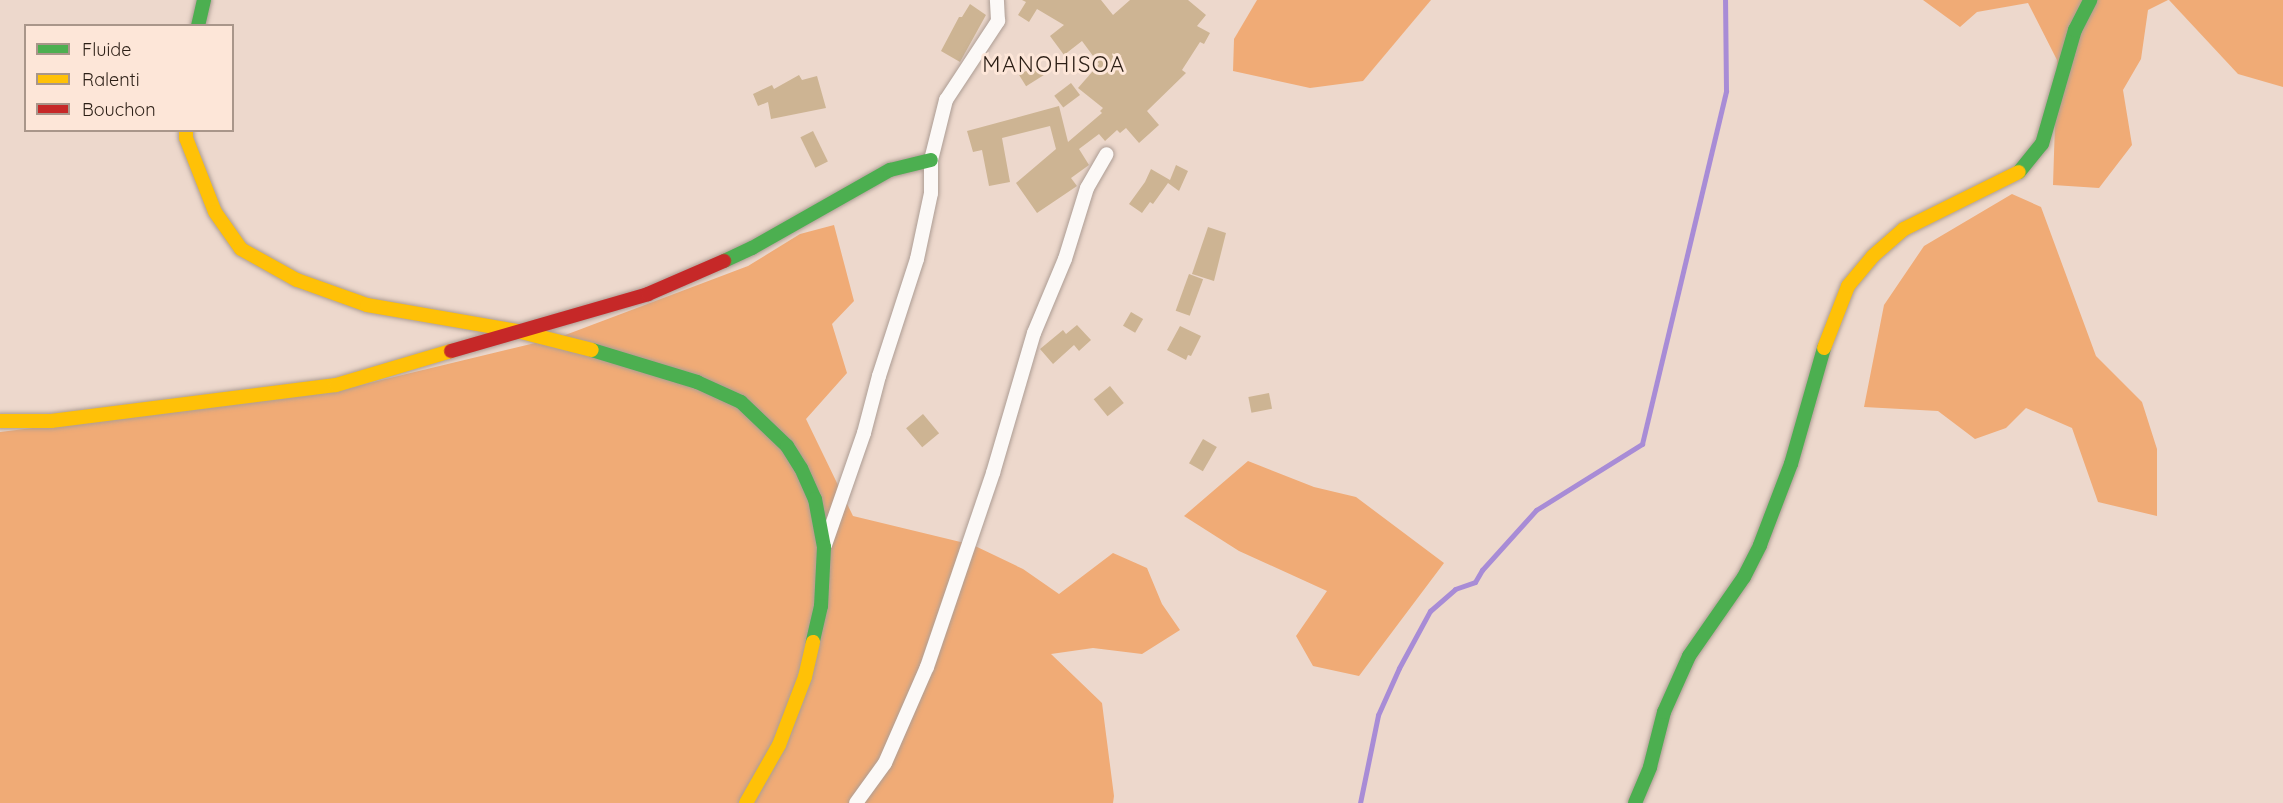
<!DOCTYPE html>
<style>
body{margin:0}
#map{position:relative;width:2283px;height:803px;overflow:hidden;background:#edd8cc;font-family:Quicksand,sans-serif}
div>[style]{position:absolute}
.forest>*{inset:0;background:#f0ab76}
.stream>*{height:5px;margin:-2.5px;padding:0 2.5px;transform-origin:2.5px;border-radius:2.5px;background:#a88cd6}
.building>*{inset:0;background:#cdb493;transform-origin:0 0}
.roads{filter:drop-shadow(0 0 2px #ad9d94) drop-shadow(0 0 2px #ad9d94)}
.street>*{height:14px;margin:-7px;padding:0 7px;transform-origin:7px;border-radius:7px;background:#fcf9f7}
.fast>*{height:14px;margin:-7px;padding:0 7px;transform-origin:7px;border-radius:7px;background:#4caf50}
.slow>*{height:14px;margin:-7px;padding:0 7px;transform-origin:7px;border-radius:7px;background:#ffc107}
.jam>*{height:14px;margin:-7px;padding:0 7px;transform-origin:7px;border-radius:7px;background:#c62828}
span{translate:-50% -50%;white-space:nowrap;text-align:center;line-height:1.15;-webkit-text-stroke:6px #fde6d8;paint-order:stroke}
.quarter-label{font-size:22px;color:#2c1f16;letter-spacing:1.5px}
.legend{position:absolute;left:24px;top:24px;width:210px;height:108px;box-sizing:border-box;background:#fde6d8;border:2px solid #a9968a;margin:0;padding:8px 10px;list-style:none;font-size:18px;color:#2c1f16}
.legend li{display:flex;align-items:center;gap:12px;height:30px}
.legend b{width:30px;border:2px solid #a9968a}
</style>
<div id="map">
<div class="forest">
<i style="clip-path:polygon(1257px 0,1431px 0,1363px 81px,1310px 88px,1233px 71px,1234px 39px)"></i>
<i style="clip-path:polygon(1923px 0,2168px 0,2148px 10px,2141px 59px,2123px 90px,2132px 145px,2099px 188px,2053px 185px,2057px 60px,2028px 3px,1977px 12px,1960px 27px)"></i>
<i style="clip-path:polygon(2169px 0,2283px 0,2283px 87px,2238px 74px)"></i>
<i style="clip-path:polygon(2012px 194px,2041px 207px,2096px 356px,2142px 402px,2157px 449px,2157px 516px,2098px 502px,2072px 428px,2026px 408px,2006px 428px,1975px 439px,1938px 411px,1864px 407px,1884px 305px,1924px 246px)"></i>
<i style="clip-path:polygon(834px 225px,854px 301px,832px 324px,847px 373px,806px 419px,853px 516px,973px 545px,1023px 569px,1059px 594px,1113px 553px,1147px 568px,1162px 604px,1180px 630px,1142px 654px,1093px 648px,1051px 654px,1102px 703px,1114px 796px,1113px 803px,0 803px,0 432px,340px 390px,560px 337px,748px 266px,800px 234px)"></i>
<i style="clip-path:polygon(1248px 461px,1314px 487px,1356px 497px,1444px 563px,1359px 676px,1313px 666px,1296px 636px,1327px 591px,1239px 551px,1184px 516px)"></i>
</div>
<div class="stream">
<i style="left:1360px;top:803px;width:90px;rotate:-78.4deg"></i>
<i style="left:1378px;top:715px;width:51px;rotate:-65.9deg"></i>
<i style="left:1399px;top:668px;width:65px;rotate:-61.5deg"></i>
<i style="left:1430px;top:611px;width:33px;rotate:-41deg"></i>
<i style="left:1455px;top:589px;width:21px;rotate:-19deg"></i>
<i style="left:1475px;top:582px;width:14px;rotate:-60deg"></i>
<i style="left:1482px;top:570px;width:81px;rotate:-48deg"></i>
<i style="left:1536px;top:510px;width:125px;rotate:-31.9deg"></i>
<i style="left:1642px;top:444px;width:363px;rotate:-76.6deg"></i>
<i style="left:1726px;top:91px;width:91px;rotate:-90.6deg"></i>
</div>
<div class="building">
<i style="clip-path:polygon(1022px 0,1101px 0,1113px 15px,1130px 0,1188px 0,1206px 15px,1197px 26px,1210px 33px,1204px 44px,1200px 42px,1182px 70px,1186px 73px,1147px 111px,1159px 125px,1139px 143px,1126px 128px,1120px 133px,1117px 130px,1105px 141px,1099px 134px,1079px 149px,1089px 165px,1071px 178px,1077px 186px,1037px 213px,1016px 183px,1056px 149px,1050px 126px,1002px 138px,1010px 182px,989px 186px,982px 150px,973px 152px,967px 131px,1059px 106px,1068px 142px,1102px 113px,1100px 111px,1103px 108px,1078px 88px,1099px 64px,1082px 41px,1064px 55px,1050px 36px,1064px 25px,1037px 9px,1029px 22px,1018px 15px,1026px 2px)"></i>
<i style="clip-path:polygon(970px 4px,986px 15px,960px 62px,941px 51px,959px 17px,962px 17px)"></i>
<i style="left:1037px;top:64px;width:13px;height:21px;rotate:58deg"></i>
<i style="clip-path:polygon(799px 75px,802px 80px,817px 76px,826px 108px,771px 119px,768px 102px,758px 106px,753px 94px,772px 85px,774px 89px)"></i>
<i style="left:1071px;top:83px;width:15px;height:21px;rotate:53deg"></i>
<i style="left:813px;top:131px;width:34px;height:14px;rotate:64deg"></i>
<i style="clip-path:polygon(1176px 165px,1188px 171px,1179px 191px,1168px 183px,1153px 204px,1150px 202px,1142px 213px,1129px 204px,1145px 182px,1151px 169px,1170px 180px)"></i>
<i style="clip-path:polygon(1208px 227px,1226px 233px,1214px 281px,1192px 274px)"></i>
<i style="left:1189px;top:274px;width:15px;height:39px;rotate:20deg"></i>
<i style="left:1131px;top:312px;width:14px;height:16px;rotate:30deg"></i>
<i style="clip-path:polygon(1077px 325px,1091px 340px,1079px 351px,1074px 345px,1053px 364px,1040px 349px,1063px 330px,1066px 334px)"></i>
<i style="clip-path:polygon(1180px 326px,1201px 336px,1191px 356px,1188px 355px,1186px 360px,1167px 350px)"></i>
<i style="left:1110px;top:386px;width:22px;height:21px;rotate:51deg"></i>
<i style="left:1269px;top:393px;width:16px;height:21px;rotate:79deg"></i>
<i style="left:923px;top:414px;width:25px;height:22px;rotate:50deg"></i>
<i style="left:1203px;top:439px;width:16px;height:28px;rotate:30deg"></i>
</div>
<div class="roads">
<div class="street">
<i style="left:825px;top:545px;width:119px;rotate:-70.8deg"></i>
<i style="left:864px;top:433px;width:59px;rotate:-75.3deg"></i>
<i style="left:879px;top:376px;width:123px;rotate:-72deg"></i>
<i style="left:917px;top:259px;width:67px;rotate:-78deg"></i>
<i style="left:931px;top:193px;width:33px;rotate:-90deg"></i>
<i style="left:931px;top:160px;width:62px;rotate:-76deg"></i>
<i style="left:946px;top:100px;width:95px;rotate:-56.6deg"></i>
<i style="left:998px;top:21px;width:21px;rotate:-93deg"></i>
<i style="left:856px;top:803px;width:49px;rotate:-54.1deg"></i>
<i style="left:885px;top:763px;width:105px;rotate:-66.4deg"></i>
<i style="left:927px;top:667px;width:205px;rotate:-71.2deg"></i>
<i style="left:993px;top:473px;width:146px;rotate:-73.7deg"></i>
<i style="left:1034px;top:333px;width:80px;rotate:-67.3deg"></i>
<i style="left:1065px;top:259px;width:74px;rotate:-72.8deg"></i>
<i style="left:1087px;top:188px;width:39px;rotate:-60deg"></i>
</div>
<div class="fast">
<i style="left:198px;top:26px;width:27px;rotate:-77deg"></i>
<i style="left:2019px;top:172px;width:36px;rotate:-51deg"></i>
<i style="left:2042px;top:144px;width:119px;rotate:-73.9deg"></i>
<i style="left:2075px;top:30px;width:34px;rotate:-63deg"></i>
<i style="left:724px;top:261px;width:31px;rotate:-25deg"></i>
<i style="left:752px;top:248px;width:159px;rotate:-29.5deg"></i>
<i style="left:890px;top:170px;width:42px;rotate:-13.7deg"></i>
<i style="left:592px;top:350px;width:110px;rotate:16.9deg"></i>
<i style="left:697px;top:382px;width:48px;rotate:24.4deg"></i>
<i style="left:741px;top:402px;width:64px;rotate:43.7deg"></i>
<i style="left:787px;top:446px;width:26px;rotate:58deg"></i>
<i style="left:801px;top:468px;width:34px;rotate:66deg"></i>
<i style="left:815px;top:499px;width:49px;rotate:79.4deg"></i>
<i style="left:824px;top:547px;width:59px;rotate:92.9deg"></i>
<i style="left:821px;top:606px;width:37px;rotate:103deg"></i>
<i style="left:1635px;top:803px;width:39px;rotate:-67deg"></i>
<i style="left:1650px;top:767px;width:57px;rotate:-75.7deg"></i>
<i style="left:1664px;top:712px;width:61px;rotate:-65.9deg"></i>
<i style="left:1689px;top:656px;width:96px;rotate:-55.2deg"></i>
<i style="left:1744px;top:577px;width:36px;rotate:-63deg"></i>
<i style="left:1760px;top:545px;width:87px;rotate:-69.1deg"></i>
<i style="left:1791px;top:464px;width:121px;rotate:-74.1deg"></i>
</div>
<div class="slow">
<i style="left:186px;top:130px;width:8px;rotate:90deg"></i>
<i style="left:186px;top:138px;width:79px;rotate:68.6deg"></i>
<i style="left:215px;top:212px;width:45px;rotate:54.9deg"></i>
<i style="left:241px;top:249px;width:64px;rotate:29deg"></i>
<i style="left:297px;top:280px;width:74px;rotate:19.7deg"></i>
<i style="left:367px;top:305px;width:152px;rotate:9.8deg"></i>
<i style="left:517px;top:331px;width:77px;rotate:14.2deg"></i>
<i style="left:1824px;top:348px;width:66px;rotate:-68.8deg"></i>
<i style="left:1848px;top:286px;width:39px;rotate:-50deg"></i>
<i style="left:1873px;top:256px;width:41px;rotate:-41.1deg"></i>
<i style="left:1904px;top:229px;width:128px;rotate:-26.4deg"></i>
<i style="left:0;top:421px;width:51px"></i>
<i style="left:51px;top:421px;width:287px;rotate:-7.2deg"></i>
<i style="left:336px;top:385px;width:120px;rotate:-16.5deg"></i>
<i style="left:746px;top:803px;width:67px;rotate:-60.4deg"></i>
<i style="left:779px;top:745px;width:73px;rotate:-69.1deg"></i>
<i style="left:805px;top:677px;width:36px;rotate:-77deg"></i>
</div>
<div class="jam">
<i style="left:451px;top:351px;width:205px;rotate:-16.1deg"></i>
<i style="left:648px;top:294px;width:83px;rotate:-23.5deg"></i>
</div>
</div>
<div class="quarter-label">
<span style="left:1054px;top:65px">MANOHISOA</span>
</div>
<ul class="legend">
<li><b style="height:8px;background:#4caf50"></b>Fluide</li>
<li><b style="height:8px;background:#ffc107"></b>Ralenti</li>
<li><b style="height:8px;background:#c62828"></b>Bouchon</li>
</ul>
</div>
